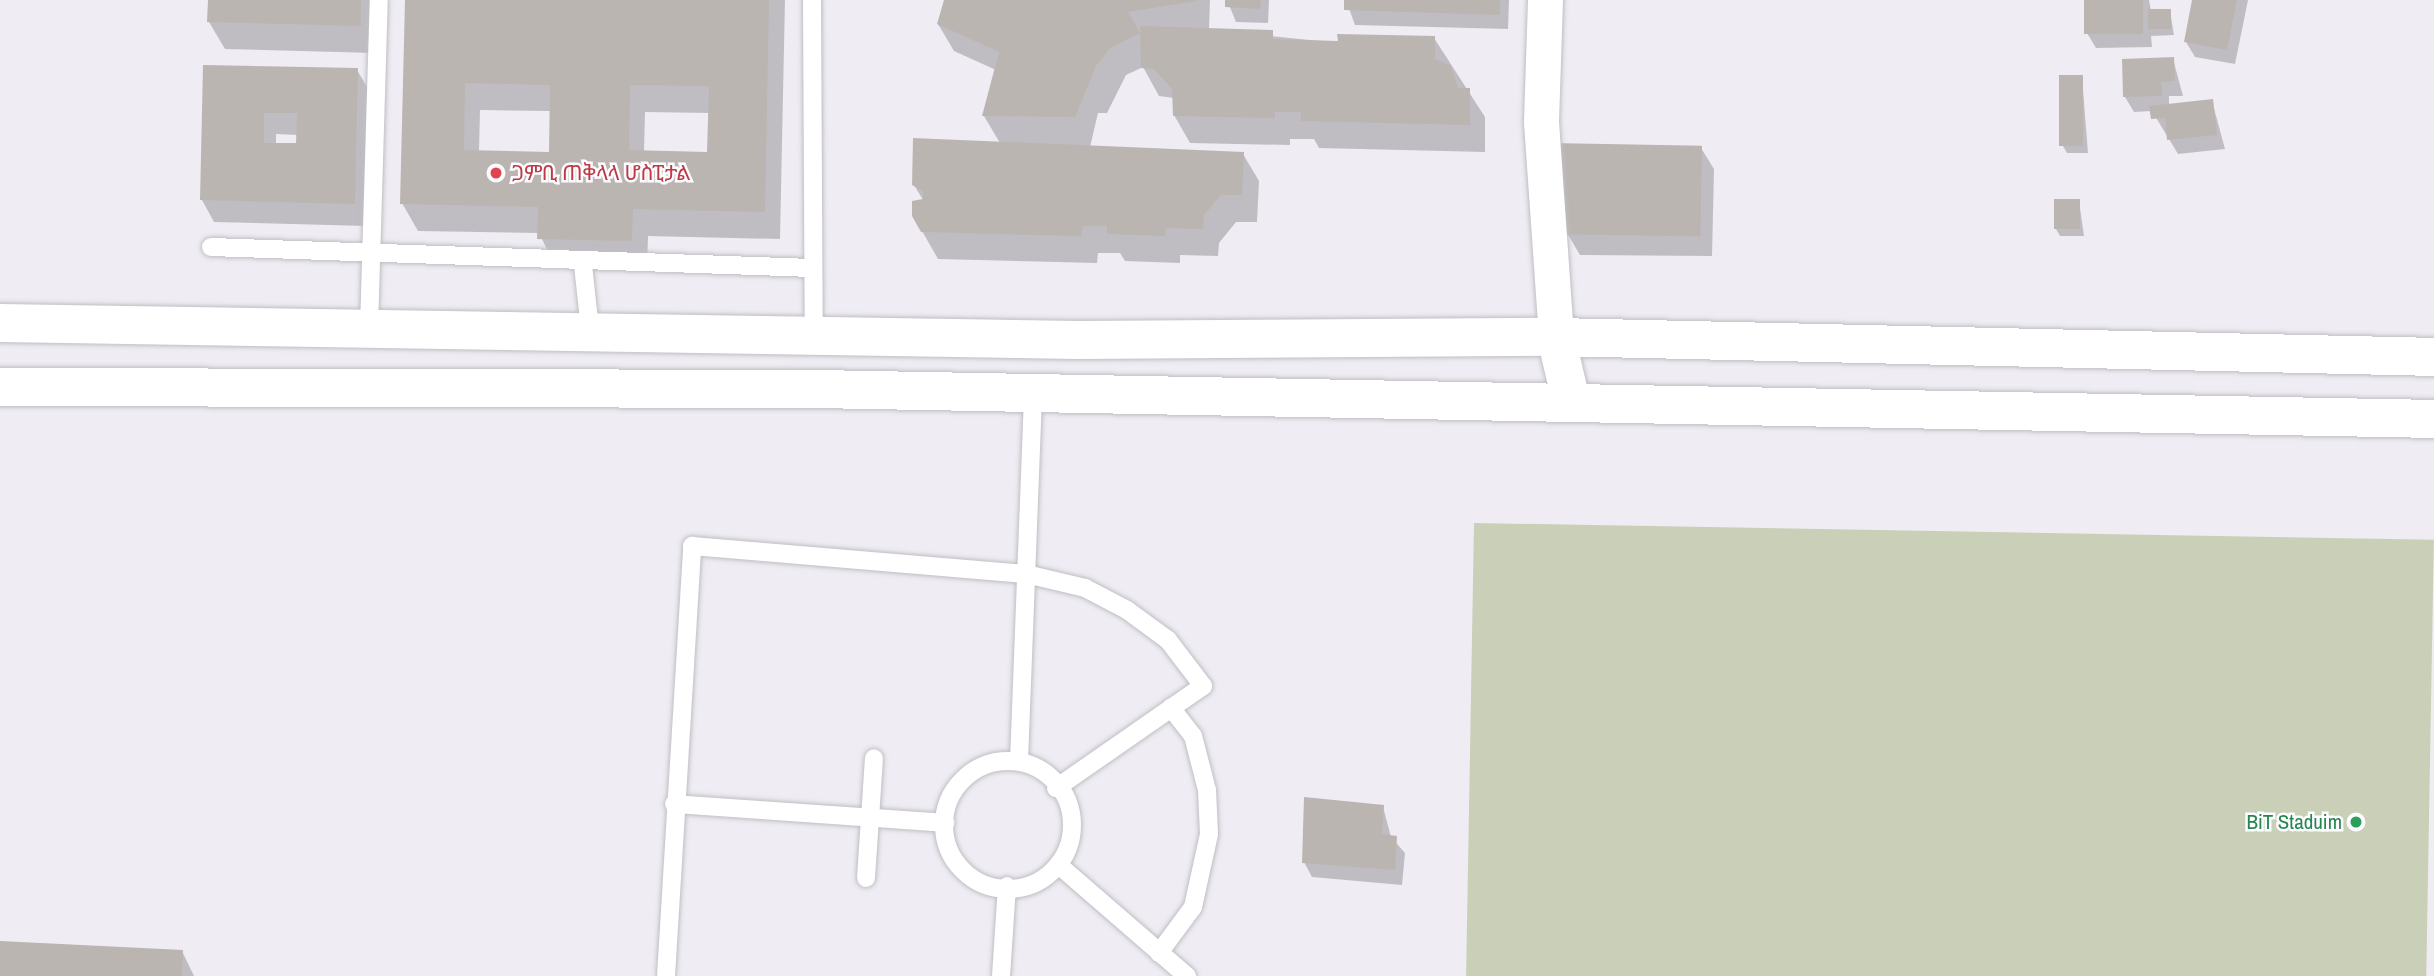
<!DOCTYPE html>
<meta charset="utf-8">
<style>
body{margin:0}
#map{position:relative;width:2434px;height:976px;overflow:hidden;background:#efedf3;font-family:"Archivo Narrow","Noto Sans Ethiopic",sans-serif}
div>[style]{position:absolute}
.green>*{inset:0;background:#c9d0b7;transform-origin:0 0}
.shadow>*{inset:0;background:#0003}
.building>*{inset:0;background:#bbb5b1;transform-origin:0 0}
.roads{filter:drop-shadow(0 0 2px #bfbec4) drop-shadow(0 0 2px #bfbec4)}
.service>*{height:18px;margin:-9px;padding:0 9px;transform-origin:9px;border-radius:9px;background:#fff}
.service>.ring{margin:-9px;padding:0;box-sizing:content-box;background:none;border:18px solid #fff;border-radius:50%}
.minor>*{height:35px;margin:-17.5px;padding:0 17.5px;transform-origin:17.5px;border-radius:17.5px;background:#fff}
.tertiary>*{height:38px;margin:-19px;padding:0 19px;transform-origin:19px;border-radius:19px;background:#fff}
.dots>*{width:19px;height:19px;translate:-50% -50%;box-sizing:border-box;border:4px solid #fcfbff;border-radius:50%}
span{translate:-50% -50%;white-space:nowrap;text-align:center;line-height:1.15;-webkit-text-stroke:5px #fcfbff;paint-order:stroke}
.health-label{font-size:21px;color:#be3a42}
.left{translate:0 -50%;text-align:left}
.leisure-label{font-size:21px;color:#27864d}
.right{translate:-100% -50%;text-align:right}
</style>
<div id="map">
<div class="green">
<i style="left:1474px;top:523px;width:960px;height:458px;rotate:1deg"></i>
</div>
<div class="shadow">
<i style="clip-path:polygon(210px 0,377px 0,375px 53px,225px 49px,209px 22px)"></i>
<i style="clip-path:polygon(evenodd,407px 0,785px 0,780px 239px,648px 236px,647px 268px,555px 266px,539px 233px,418px 231px,402px 203px,407px 0,480px 110px,551px 111px,550px 153px,479px 152px,480px 110px,407px 0,645px 112px,710px 113px,709px 154px,644px 152px,645px 112px)"></i>
<i style="clip-path:polygon(947px 0,1210px 0,1209px 30px,1340px 43px,1434px 38px,1485px 117px,1485px 152px,1319px 148px,1314px 139px,1290px 139px,1290px 145px,1190px 143px,1174px 115px,1174px 98px,1159px 96px,1143px 67px,1126px 75px,1107px 113px,1098px 113px,1090px 147px,1243px 154px,1259px 181px,1257px 222px,1236px 222px,1219px 243px,1218px 256px,1180px 255px,1180px 263px,1125px 261px,1120px 253px,1098px 253px,1097px 263px,938px 259px,922px 231px,923px 200px,914px 185px,1000px 143px,984px 116px,996px 70px,954px 51px,938px 24px)"></i>
<i style="clip-path:polygon(1227px 0,1269px 0,1268px 23px,1236px 22px)"></i>
<i style="clip-path:polygon(1346px 0,1509px 0,1508px 29px,1355px 25px)"></i>
<i style="clip-path:polygon(2086px 0,2149px 0,2151px 11px,2170px 11px,2174px 35px,2151px 36px,2152px 47px,2096px 48px,2087px 33px)"></i>
<i style="clip-path:polygon(2194px 0,2248px 0,2235px 64px,2195px 57px,2186px 42px)"></i>
<i style="clip-path:polygon(2173px 59px,2183px 96px,2169px 96px,2169px 105px,2212px 101px,2225px 149px,2178px 154px,2152px 111px,2134px 112px,2125px 97px)"></i>
<i style="clip-path:polygon(evenodd,205px 67px,357px 70px,370px 92px,367px 226px,214px 222px,202px 200px,205px 67px,276px 134px,298px 135px,298px 145px,276px 145px,276px 134px)"></i>
<i style="clip-path:polygon(2082px 77px,2088px 153px,2067px 153px,2063px 146px)"></i>
<i style="clip-path:polygon(1701px 148px,1714px 169px,1712px 256px,1580px 255px,1554px 211px)"></i>
<i style="clip-path:polygon(2079px 201px,2084px 236px,2060px 236px,2056px 229px)"></i>
<i style="clip-path:polygon(1383px 807px,1391px 837px,1405px 853px,1402px 885px,1312px 877px,1304px 862px)"></i>
<i style="clip-path:polygon(0 943px,182px 951px,194px 976px,0 976px)"></i>
</div>
<div class="building">
<i style="clip-path:polygon(208px 0,361px 0,361px 26px,207px 22px)"></i>
<i style="clip-path:polygon(evenodd,405px 0,769px 0,765px 212px,633px 209px,632px 241px,537px 239px,538px 207px,400px 204px,405px 0,465px 83px,550px 85px,549px 152px,464px 150px,465px 83px,405px 0,630px 85px,709px 86px,707px 152px,629px 150px,630px 85px)"></i>
<i style="clip-path:polygon(944px 0,1196px 0,1196px 1px,1128px 12px,1140px 33px,1110px 48px,1096px 66px,1075px 117px,982px 116px,999px 52px,937px 24px)"></i>
<i style="clip-path:polygon(1225px 0,1261px 0,1260px 9px,1225px 7px)"></i>
<i style="clip-path:polygon(1344px 0,1500px 0,1500px 15px,1344px 10px)"></i>
<i style="left:2084px;top:0;width:59px;height:34px"></i>
<i style="clip-path:polygon(2192px 0,2237px 0,2227px 50px,2184px 42px)"></i>
<i style="left:2148px;top:9px;width:23px;height:20px"></i>
<i style="clip-path:polygon(1140px 26px,1273px 30px,1273px 39px,1338px 41px,1337px 34px,1435px 36px,1435px 59px,1451px 66px,1458px 88px,1470px 88px,1470px 125px,1301px 121px,1301px 112px,1275px 112px,1275px 118px,1173px 116px,1172px 89px,1154px 69px,1141px 68px)"></i>
<i style="clip-path:polygon(2174px 57px,2175px 81px,2161px 82px,2162px 96px,2123px 97px,2122px 59px)"></i>
<i style="clip-path:polygon(evenodd,203px 65px,358px 68px,355px 204px,200px 200px,203px 65px,264px 113px,297px 113px,296px 143px,264px 143px,264px 113px)"></i>
<i style="left:2059px;top:75px;width:24px;height:71px"></i>
<i style="clip-path:polygon(2213px 99px,2217px 135px,2167px 140px,2165px 118px,2151px 119px,2149px 106px)"></i>
<i style="clip-path:polygon(913px 138px,1244px 152px,1242px 195px,1221px 195px,1204px 215px,1203px 229px,1166px 228px,1165px 236px,1107px 234px,1107px 226px,1083px 226px,1081px 236px,921px 232px,912px 216px,912px 201px,923px 199px,923px 191px,912px 185px)"></i>
<i style="left:1551px;top:143px;width:151px;height:91px;rotate:1deg"></i>
<i style="left:2054px;top:199px;width:26px;height:30px"></i>
<i style="clip-path:polygon(1304px 797px,1384px 805px,1382px 834px,1397px 836px,1395px 870px,1302px 863px)"></i>
<i style="clip-path:polygon(0 941px,183px 950px,182px 976px,0 976px)"></i>
</div>
<div class="roads">
<div class="service">
<i style="left:812px;top:0;width:337px;rotate:89.7deg"></i>
<i style="left:211px;top:247px;width:600px;rotate:2deg"></i>
<i style="left:583px;top:265px;width:64px;rotate:83.8deg"></i>
<i style="left:369px;top:329px;width:329px;rotate:-88.3deg"></i>
<i style="left:1019px;top:761px;width:368px;rotate:-87.8deg"></i>
<i class="ring" style="left:944px;top:761px;width:110px;height:110px"></i>
<i style="left:674px;top:804px;width:272px;rotate:4deg"></i>
<i style="left:1061px;top:867px;width:167px;rotate:40.9deg"></i>
<i style="left:866px;top:878px;width:120px;rotate:-86.2deg"></i>
<i style="left:1159px;top:953px;width:57px;rotate:-53.5deg"></i>
<i style="left:1193px;top:907px;width:75px;rotate:-77.6deg"></i>
<i style="left:1209px;top:834px;width:44px;rotate:-92.6deg"></i>
<i style="left:1207px;top:790px;width:56px;rotate:-104.5deg"></i>
<i style="left:1193px;top:736px;width:36px;rotate:-128deg"></i>
<i style="left:666px;top:976px;width:431px;rotate:-86.5deg"></i>
<i style="left:692px;top:546px;width:335px;rotate:4.8deg"></i>
<i style="left:1026px;top:574px;width:61px;rotate:13.3deg"></i>
<i style="left:1085px;top:588px;width:47px;rotate:27.6deg"></i>
<i style="left:1127px;top:610px;width:51px;rotate:36.2deg"></i>
<i style="left:1168px;top:640px;width:58px;rotate:52.7deg"></i>
<i style="left:1203px;top:686px;width:179px;rotate:145.2deg"></i>
<i style="left:1001px;top:976px;width:90px;rotate:-86.2deg"></i>
</div>
<div class="minor">
<i style="left:1545px;top:0;width:122px;rotate:91.9deg"></i>
<i style="left:1541px;top:122px;width:216px;rotate:86deg"></i>
</div>
<div class="tertiary">
<i style="left:0;top:323px;width:1078px;rotate:0.9deg"></i>
<i style="left:1078px;top:340px;width:478px;rotate:-0.4deg"></i>
<i style="left:1556px;top:337px;width:878px;rotate:1.3deg"></i>
<i style="left:1556px;top:337px;width:66px;rotate:76.8deg"></i>
<i style="left:0;top:387px;width:816px;rotate:0.14deg"></i>
<i style="left:816px;top:389px;width:1618px;rotate:1.06deg"></i>
</div>
</div>
<div class="dots">
<i style="left:496px;top:173px;background:#e0444e"></i>
<i style="left:2356px;top:822px;background:#2e9e5b"></i>
</div>
<div class="health-label">
<span class="left" style="left:512px;top:173px">ጋምቢ ጠቅላላ ሆስፒታል</span>
</div>
<div class="leisure-label">
<span class="right" style="left:2342px;top:822px">BiT Staduim</span>
</div>
</div>
